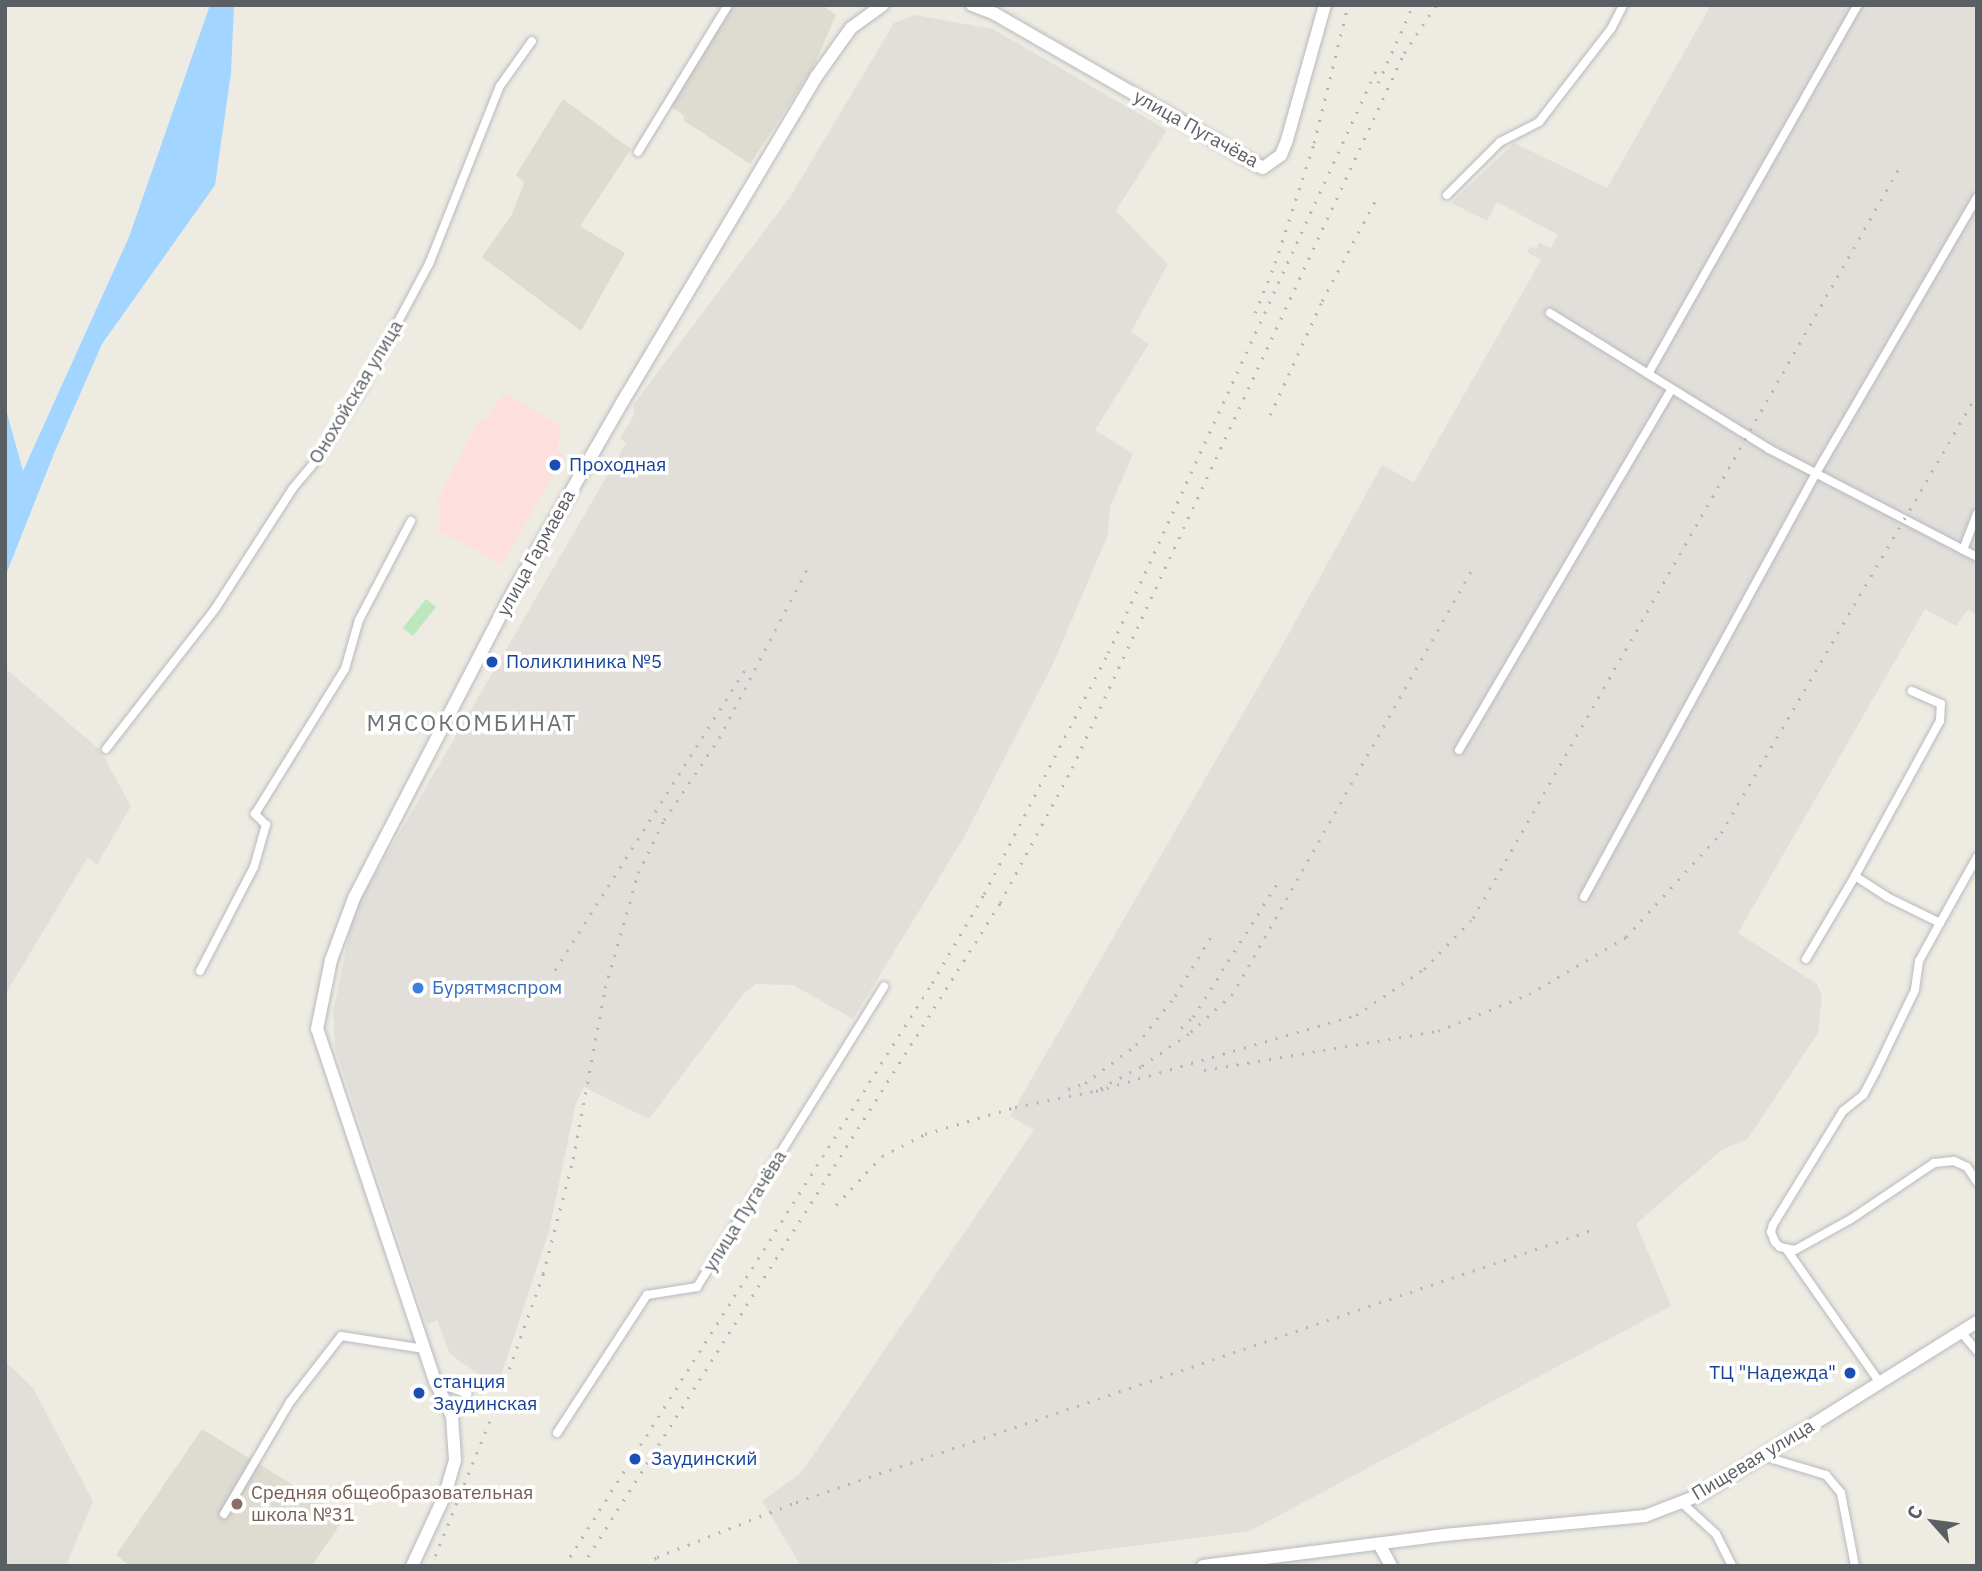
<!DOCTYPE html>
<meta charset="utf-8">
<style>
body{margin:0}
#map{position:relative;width:1982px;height:1571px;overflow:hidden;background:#eeece2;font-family:"IBM Plex Sans",sans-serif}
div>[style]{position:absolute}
.industrial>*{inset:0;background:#e2dfda}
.education>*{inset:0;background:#dedbd1}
.medical>*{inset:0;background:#fde0dd}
.green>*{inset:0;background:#bde8bd;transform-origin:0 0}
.water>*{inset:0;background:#a2d5ff}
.roads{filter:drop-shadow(0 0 2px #b7bac0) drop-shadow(0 0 2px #b7bac0)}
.street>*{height:8px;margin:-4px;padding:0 4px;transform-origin:4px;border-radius:4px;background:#fff}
.secondary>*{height:12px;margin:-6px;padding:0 6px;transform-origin:6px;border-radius:6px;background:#fff}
.rail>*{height:2.5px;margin-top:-1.25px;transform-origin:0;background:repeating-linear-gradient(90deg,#b4b5b5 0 2px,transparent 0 11px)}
.dots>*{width:19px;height:19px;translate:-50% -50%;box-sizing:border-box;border:4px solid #fff;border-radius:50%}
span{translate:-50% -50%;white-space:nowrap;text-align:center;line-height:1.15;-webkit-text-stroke:7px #fff;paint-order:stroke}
.street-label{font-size:19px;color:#5a5f64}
.transit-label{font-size:19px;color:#164399}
.left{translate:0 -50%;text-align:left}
.right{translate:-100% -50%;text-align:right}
.shop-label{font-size:19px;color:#366cbe}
.education-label{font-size:19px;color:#785e54}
.quarter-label{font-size:23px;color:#6b7176;letter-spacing:2px}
.frame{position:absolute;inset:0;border:7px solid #5a5f64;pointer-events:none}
.north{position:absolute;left:1898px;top:1487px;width:70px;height:70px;-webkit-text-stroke:5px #fff;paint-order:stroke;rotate:298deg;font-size:19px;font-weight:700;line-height:28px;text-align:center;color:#5a5f64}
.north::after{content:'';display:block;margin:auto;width:24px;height:32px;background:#5a5f64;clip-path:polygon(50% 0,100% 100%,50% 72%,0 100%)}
</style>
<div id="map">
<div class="industrial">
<i style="clip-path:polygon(1711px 5px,1977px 5px,1977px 614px,1968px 610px,1956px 626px,1925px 609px,1738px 933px,1817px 984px,1822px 996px,1818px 1033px,1748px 1139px,1723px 1149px,1636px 1224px,1671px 1306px,1250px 1531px,977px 1566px,801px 1566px,762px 1501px,801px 1473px,1034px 1130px,1010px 1116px,1279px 651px,1382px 465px,1414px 482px,1541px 260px,1527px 252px,1530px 246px,1536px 249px,1539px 243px,1551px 248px,1558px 235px,1497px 202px,1487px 221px,1451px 203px,1514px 143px,1607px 188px)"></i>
<i style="clip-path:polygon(915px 15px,993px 29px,1167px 130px,1116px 211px,1168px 264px,1131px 332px,1149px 344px,1095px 430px,1133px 454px,1110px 507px,1108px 535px,1053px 664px,963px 839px,853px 1019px,793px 985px,756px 984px,744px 993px,649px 1119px,584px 1087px,576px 1103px,549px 1231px,497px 1388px,450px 1354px,437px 1320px,427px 1324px,335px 1048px,333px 1012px,354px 911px,626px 443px,620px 438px,634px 415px,633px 405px,790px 197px,894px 23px)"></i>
<i style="clip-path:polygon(5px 668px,100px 750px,131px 806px,97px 865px,88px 857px,5px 995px)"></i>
<i style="clip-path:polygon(5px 1361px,33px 1388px,93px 1501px,66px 1566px,5px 1566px)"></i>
</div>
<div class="education">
<i style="clip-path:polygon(734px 5px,822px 5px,836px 15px,813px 68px,750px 164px,683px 120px,685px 116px,668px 105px)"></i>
<i style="clip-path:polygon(563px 99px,631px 149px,580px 226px,625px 253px,581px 331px,482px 257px,511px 216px,524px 183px,516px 175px)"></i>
<i style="clip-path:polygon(202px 1429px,345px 1517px,312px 1566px,130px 1566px,116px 1555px)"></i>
</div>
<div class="medical">
<i style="clip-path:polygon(504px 393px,562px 426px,557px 451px,564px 456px,502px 564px,438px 531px,441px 506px,436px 502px,479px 421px,488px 417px)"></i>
</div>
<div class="green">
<i style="left:426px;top:599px;width:13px;height:37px;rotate:39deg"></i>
</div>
<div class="water">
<i style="clip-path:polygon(210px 5px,234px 5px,231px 73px,215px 185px,102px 344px,55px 451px,5px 577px,5px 406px,23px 471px,129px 237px)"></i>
</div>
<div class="roads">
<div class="street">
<i style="left:638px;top:152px;width:172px;rotate:-58.5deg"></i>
<i style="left:1447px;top:195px;width:75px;rotate:-45deg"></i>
<i style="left:1500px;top:142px;width:44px;rotate:-27.1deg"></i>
<i style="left:1539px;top:122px;width:118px;rotate:-52.3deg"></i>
<i style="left:1611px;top:29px;width:27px;rotate:-63deg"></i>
<i style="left:1550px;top:313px;width:258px;rotate:31.8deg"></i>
<i style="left:1769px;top:449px;width:234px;rotate:27.4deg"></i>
<i style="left:1648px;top:374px;width:425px;rotate:-60.4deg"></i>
<i style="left:1963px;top:550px;width:39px;rotate:-69deg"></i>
<i style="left:106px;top:749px;width:177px;rotate:-52.1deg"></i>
<i style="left:215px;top:609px;width:144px;rotate:-57.2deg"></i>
<i style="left:293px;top:488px;width:38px;rotate:-50deg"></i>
<i style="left:317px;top:459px;width:85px;rotate:-57.4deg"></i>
<i style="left:363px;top:387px;width:140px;rotate:-61.8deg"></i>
<i style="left:429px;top:264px;width:192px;rotate:-68.3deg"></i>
<i style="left:500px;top:86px;width:55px;rotate:-54.6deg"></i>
<i style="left:1459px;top:750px;width:419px;rotate:-59.5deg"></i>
<i style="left:1855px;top:876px;width:177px;rotate:-61.3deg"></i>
<i style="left:1940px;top:721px;width:17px;rotate:-87deg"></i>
<i style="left:1941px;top:704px;width:32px;rotate:-156deg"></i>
<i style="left:1584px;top:897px;width:483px;rotate:-61.3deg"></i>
<i style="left:1816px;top:473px;width:319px;rotate:-59.7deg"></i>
<i style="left:1940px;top:923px;width:76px;rotate:-60.7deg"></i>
<i style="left:1806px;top:959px;width:96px;rotate:-59.4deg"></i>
<i style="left:1855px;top:876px;width:38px;rotate:33deg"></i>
<i style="left:1887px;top:897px;width:59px;rotate:26.1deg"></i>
<i style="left:1940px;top:923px;width:43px;rotate:118.9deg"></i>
<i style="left:1919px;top:961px;width:29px;rotate:98deg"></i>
<i style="left:1915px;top:990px;width:90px;rotate:115.7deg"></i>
<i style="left:1876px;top:1071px;width:27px;rotate:118deg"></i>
<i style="left:1863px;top:1095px;width:26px;rotate:141deg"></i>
<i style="left:1843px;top:1111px;width:134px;rotate:121.6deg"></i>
<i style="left:1773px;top:1225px;width:7px;rotate:106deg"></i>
<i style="left:1771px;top:1232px;width:11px;rotate:68deg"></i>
<i style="left:1775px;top:1242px;width:7px;rotate:45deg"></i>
<i style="left:1780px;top:1247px;width:15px;rotate:11deg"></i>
<i style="left:1795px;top:1250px;width:64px;rotate:-29deg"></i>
<i style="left:1851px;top:1219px;width:100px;rotate:-34deg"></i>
<i style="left:1934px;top:1163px;width:20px;rotate:-6deg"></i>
<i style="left:1954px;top:1161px;width:14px;rotate:25deg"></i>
<i style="left:1967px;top:1167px;width:18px;rotate:56deg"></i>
<i style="left:200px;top:971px;width:117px;rotate:-62.6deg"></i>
<i style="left:254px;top:867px;width:44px;rotate:-74.1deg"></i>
<i style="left:266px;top:825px;width:16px;rotate:-135deg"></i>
<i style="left:255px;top:814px;width:171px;rotate:-58.2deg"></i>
<i style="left:345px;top:669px;width:51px;rotate:-74.1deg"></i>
<i style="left:359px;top:620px;width:112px;rotate:-62.3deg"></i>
<i style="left:1787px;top:1250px;width:162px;rotate:55deg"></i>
<i style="left:1961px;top:1332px;width:25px;rotate:50deg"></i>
<i style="left:435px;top:1381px;width:35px;rotate:22deg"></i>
<i style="left:557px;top:1433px;width:165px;rotate:-56.9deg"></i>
<i style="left:647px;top:1295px;width:51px;rotate:-9.1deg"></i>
<i style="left:697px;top:1287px;width:354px;rotate:-58.1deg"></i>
<i style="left:1763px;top:1456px;width:66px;rotate:16.8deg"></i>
<i style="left:1826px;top:1475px;width:23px;rotate:50deg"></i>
<i style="left:1841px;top:1493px;width:74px;rotate:79.1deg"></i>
<i style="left:1681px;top:1502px;width:47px;rotate:42.4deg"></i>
<i style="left:1716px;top:1534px;width:36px;rotate:63deg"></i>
<i style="left:224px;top:1514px;width:130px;rotate:-59.5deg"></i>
<i style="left:290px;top:1402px;width:83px;rotate:-52.3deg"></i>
<i style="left:341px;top:1336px;width:84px;rotate:8.9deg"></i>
</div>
<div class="secondary">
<i style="left:972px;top:5px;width:25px;rotate:21deg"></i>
<i style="left:995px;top:14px;width:309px;rotate:29.9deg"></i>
<i style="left:1263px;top:168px;width:22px;rotate:-36deg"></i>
<i style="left:1281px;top:155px;width:16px;rotate:-68deg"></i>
<i style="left:1287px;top:140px;width:140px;rotate:-74.3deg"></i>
<i style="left:1379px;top:1544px;width:25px;rotate:61deg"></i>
<i style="left:412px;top:1566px;width:78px;rotate:-65.1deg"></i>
<i style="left:445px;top:1495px;width:36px;rotate:-74deg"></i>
<i style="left:455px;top:1460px;width:44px;rotate:-93.9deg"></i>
<i style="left:452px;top:1416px;width:39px;rotate:-116deg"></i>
<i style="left:435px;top:1381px;width:371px;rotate:-108.5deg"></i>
<i style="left:317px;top:1029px;width:70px;rotate:-78.5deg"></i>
<i style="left:331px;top:960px;width:66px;rotate:-69.6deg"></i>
<i style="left:354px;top:898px;width:335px;rotate:-62.6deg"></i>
<i style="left:508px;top:601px;width:231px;rotate:-60.1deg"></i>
<i style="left:623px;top:401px;width:377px;rotate:-59.2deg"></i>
<i style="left:816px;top:77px;width:60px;rotate:-54.5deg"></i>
<i style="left:851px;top:28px;width:39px;rotate:-36deg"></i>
<i style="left:1203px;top:1566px;width:243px;rotate:-7.3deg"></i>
<i style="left:1444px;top:1535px;width:202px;rotate:-5.4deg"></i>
<i style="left:1645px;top:1516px;width:59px;rotate:-20.9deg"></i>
<i style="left:1700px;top:1495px;width:327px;rotate:-32deg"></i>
</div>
</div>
<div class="rail">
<i style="left:1378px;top:83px;width:85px;rotate:-65.8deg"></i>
<i style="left:1255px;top:313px;width:54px;rotate:-68.2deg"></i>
<i style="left:1275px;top:263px;width:126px;rotate:-72deg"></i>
<i style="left:1314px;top:143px;width:142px;rotate:-76.2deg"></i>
<i style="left:1270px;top:415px;width:125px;rotate:-65.5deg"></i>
<i style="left:1322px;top:301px;width:115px;rotate:-62.1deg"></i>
<i style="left:1471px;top:572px;width:484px;rotate:119.4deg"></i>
<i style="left:1233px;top:994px;width:59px;rotate:137.7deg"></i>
<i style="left:1189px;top:1034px;width:58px;rotate:145.5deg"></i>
<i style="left:1141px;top:1067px;width:51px;rotate:151.9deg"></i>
<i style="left:1096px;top:1091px;width:271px;rotate:-16.3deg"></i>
<i style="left:1356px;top:1015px;width:82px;rotate:-34.1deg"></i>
<i style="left:1424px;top:969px;width:71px;rotate:-46.1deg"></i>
<i style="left:1473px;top:918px;width:860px;rotate:-60.4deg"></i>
<i style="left:555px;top:970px;width:357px;rotate:-57.7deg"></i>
<i style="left:1181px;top:1028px;width:16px;rotate:-43deg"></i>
<i style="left:1193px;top:1017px;width:156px;rotate:-57.8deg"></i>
<i style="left:1204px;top:1070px;width:237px;rotate:-9.5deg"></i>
<i style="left:1438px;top:1031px;width:98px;rotate:-22.1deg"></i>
<i style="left:1529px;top:994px;width:113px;rotate:-30.4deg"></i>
<i style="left:1626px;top:937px;width:141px;rotate:-47.6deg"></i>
<i style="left:1721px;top:833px;width:508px;rotate:-59.75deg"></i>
<i style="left:1068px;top:1089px;width:18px;rotate:-19deg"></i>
<i style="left:1085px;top:1083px;width:64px;rotate:-36.7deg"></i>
<i style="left:1136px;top:1045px;width:63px;rotate:-51.5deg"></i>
<i style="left:1175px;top:996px;width:74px;rotate:-58.9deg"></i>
<i style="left:836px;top:1205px;width:67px;rotate:-46.8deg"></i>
<i style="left:882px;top:1156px;width:48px;rotate:-27.1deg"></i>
<i style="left:925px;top:1134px;width:94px;rotate:-16.7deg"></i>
<i style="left:1015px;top:1107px;width:91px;rotate:-11.4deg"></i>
<i style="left:431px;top:1566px;width:179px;rotate:-68deg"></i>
<i style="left:498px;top:1400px;width:134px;rotate:-70.3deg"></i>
<i style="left:543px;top:1274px;width:119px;rotate:-75.4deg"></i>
<i style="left:573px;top:1159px;width:174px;rotate:-79.4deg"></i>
<i style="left:605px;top:988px;width:120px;rotate:-74deg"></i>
<i style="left:638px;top:873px;width:59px;rotate:-63.9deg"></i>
<i style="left:664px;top:820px;width:99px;rotate:-56.1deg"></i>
<i style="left:719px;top:738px;width:195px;rotate:-62.5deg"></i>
<i style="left:564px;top:1566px;width:689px;rotate:-57.74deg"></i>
<i style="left:932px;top:983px;width:103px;rotate:-59.7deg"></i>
<i style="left:984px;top:894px;width:271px;rotate:-62.8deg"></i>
<i style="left:1108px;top:653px;width:642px;rotate:-65.31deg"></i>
<i style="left:582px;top:1566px;width:784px;rotate:-57.77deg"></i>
<i style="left:1000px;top:903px;width:153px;rotate:-61.9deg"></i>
<i style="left:1072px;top:768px;width:788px;rotate:-65.09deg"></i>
<i style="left:1404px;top:53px;width:58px;rotate:-56.3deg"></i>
<i style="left:646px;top:1566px;width:14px;rotate:-39deg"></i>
<i style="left:657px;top:1557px;width:149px;rotate:-21.6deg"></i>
<i style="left:796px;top:1502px;width:838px;rotate:-18.87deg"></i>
</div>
<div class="dots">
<i style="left:555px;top:465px;background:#1a4fb4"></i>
<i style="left:492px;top:662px;background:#1a4fb4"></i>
<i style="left:418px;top:988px;background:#3f7fe0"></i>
<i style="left:1850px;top:1373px;background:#1a4fb4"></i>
<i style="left:419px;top:1393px;background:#1a4fb4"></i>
<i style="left:635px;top:1459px;background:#1a4fb4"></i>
<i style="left:237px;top:1504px;background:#8d6e63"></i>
</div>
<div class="street-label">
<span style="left:1196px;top:129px;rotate:29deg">улица Пугачёва</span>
<span style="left:356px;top:392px;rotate:-59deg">Онохойская улица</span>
<span style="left:536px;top:553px;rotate:-61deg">улица Гармаева</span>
<span style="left:745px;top:1211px;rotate:-58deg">улица Пугачёва</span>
<span style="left:1753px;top:1460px;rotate:-31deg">Пищевая улица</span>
</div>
<div class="transit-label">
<span class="left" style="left:569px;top:465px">Проходная</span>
<span class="left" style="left:506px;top:662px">Поликлиника №5</span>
<span class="right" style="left:1836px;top:1373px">ТЦ "Надежда"</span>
<span class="left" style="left:433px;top:1393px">станция<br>Заудинская</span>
<span class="left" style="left:651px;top:1459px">Заудинский</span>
</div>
<div class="shop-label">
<span class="left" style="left:432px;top:988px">Бурятмяспром</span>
</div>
<div class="education-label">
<span class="left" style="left:251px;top:1504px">Средняя общеобразовательная<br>школа №31</span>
</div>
<div class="quarter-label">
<span style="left:472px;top:722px">МЯСОКОМБИНАТ</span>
</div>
<div class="frame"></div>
<div class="north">С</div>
</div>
